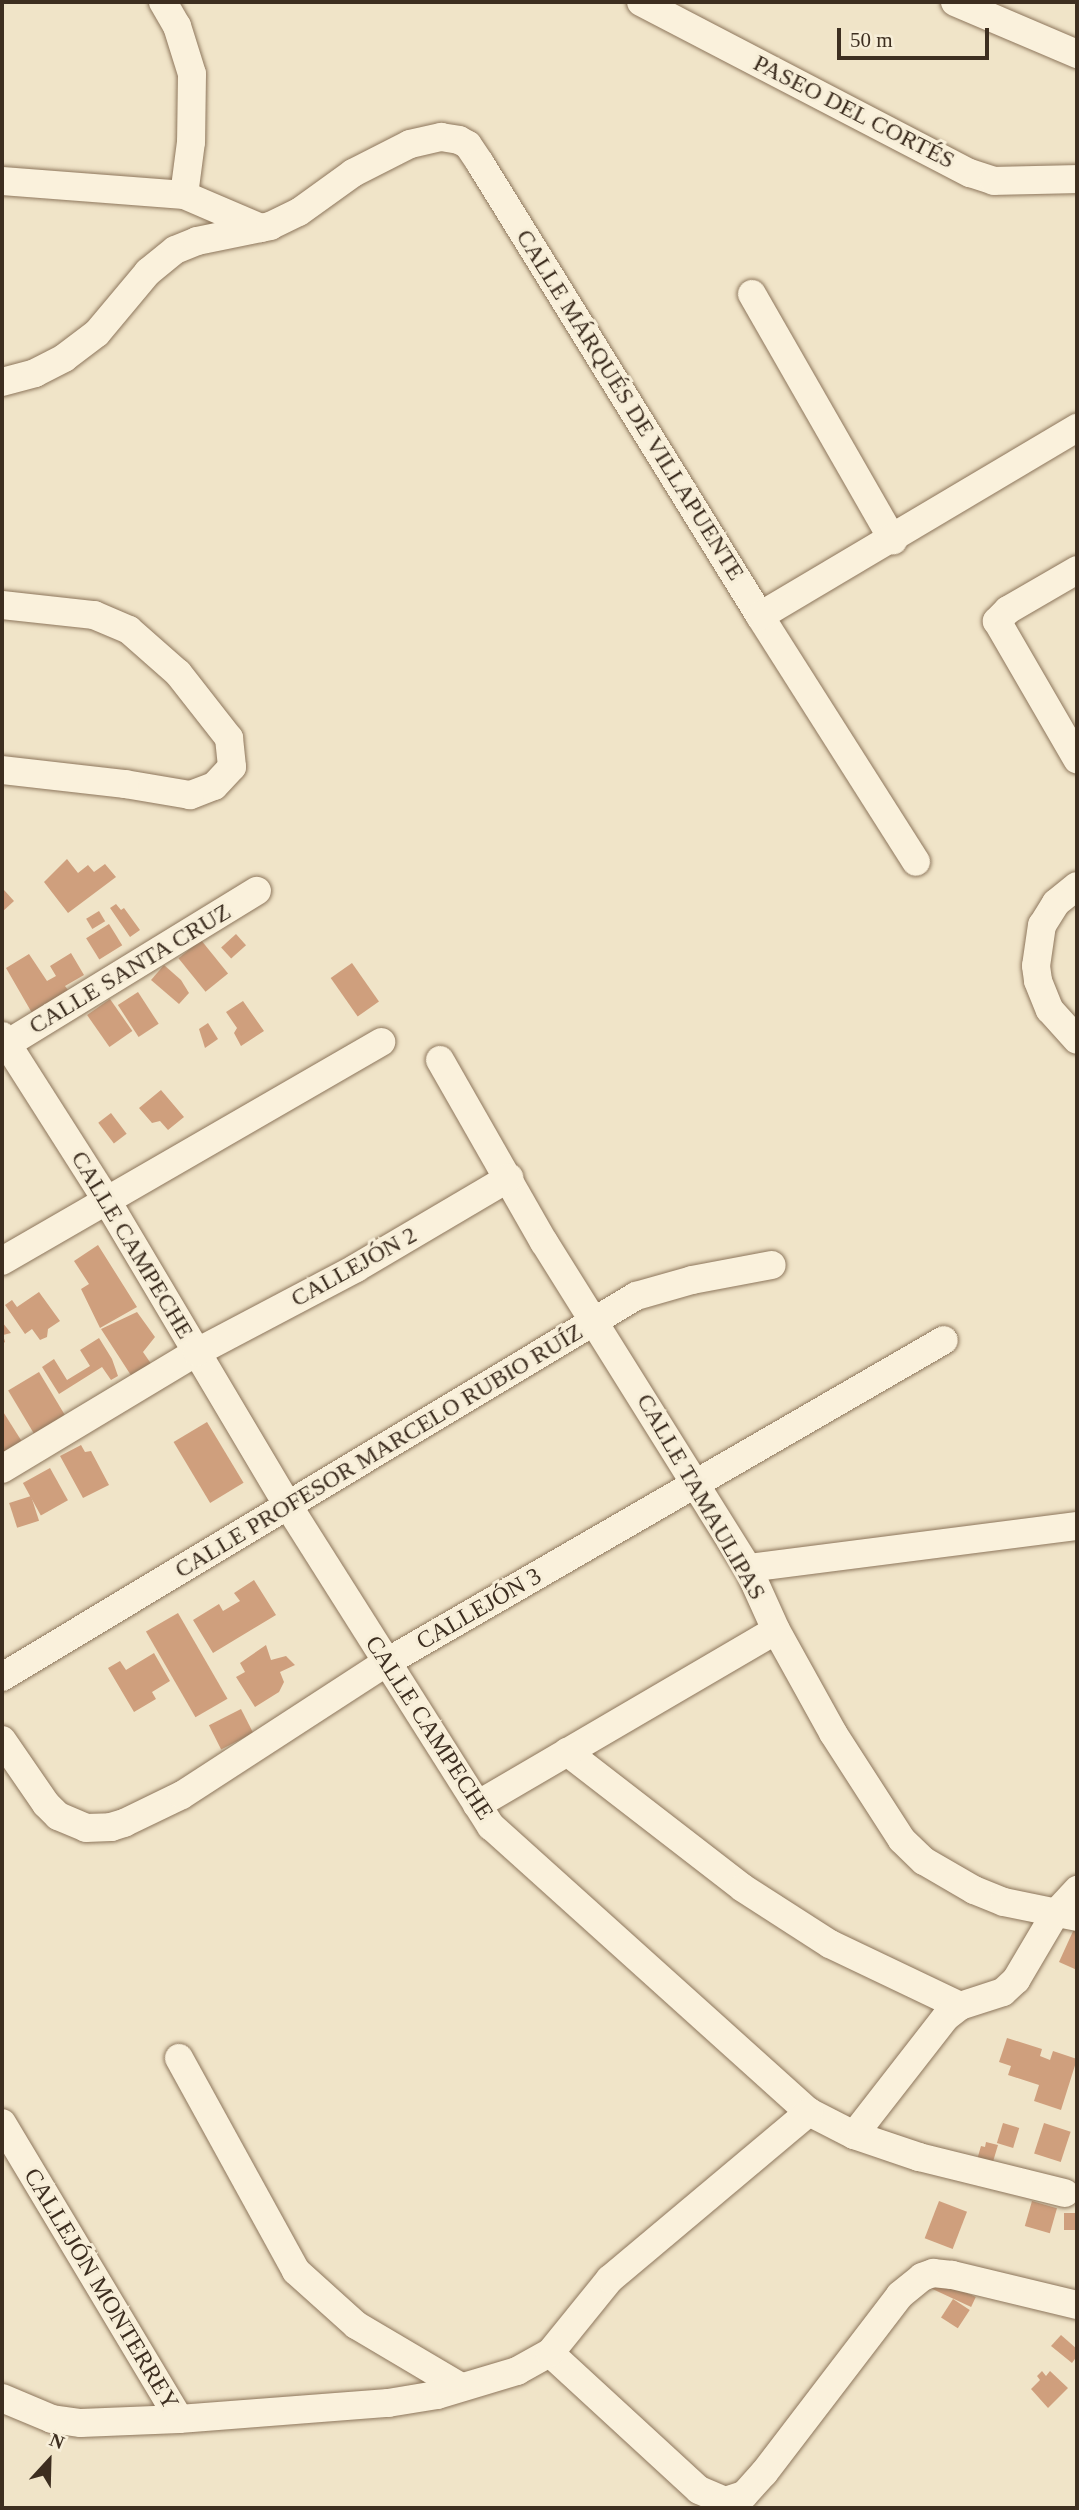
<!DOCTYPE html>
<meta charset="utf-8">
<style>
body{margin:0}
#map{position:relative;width:1079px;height:2510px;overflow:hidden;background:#f0e4c8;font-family:"Times New Roman",serif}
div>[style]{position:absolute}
.building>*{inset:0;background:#cf9f7d;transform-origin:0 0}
.roads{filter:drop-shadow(0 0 2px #8d765c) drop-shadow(0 0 2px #8d765c)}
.minor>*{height:28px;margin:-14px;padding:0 14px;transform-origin:14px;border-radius:14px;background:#faf1dc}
span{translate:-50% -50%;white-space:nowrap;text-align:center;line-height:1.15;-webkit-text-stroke:6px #f7eed8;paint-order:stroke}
.street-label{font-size:24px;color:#3d2e20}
.frame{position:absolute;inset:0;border:4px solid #3d2e20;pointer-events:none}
.north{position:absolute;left:14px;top:2426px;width:70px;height:70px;-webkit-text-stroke:5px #f7eed8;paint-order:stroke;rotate:22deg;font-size:19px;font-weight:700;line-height:28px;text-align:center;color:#3d2e20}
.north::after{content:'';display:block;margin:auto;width:24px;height:32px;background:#3d2e20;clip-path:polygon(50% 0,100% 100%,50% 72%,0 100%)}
.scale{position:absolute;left:837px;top:28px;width:152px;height:32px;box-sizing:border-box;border:4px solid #3d2e20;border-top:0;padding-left:9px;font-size:21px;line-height:24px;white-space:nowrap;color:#3d2e20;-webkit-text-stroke:5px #f7eed8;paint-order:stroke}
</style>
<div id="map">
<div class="building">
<i style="clip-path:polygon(67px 859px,78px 873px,88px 865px,94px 872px,105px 864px,116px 877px,68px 913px,44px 882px)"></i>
<i style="clip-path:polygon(4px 890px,14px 901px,2px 912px,2px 892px)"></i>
<i style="clip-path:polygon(116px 904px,121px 910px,124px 908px,140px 930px,130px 937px,110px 908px)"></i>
<i style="left:99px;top:911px;width:12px;height:15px;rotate:59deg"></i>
<i style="left:109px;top:924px;width:25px;height:27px;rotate:58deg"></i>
<i style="left:236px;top:934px;width:15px;height:20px;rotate:48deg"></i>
<i style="left:201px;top:940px;width:43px;height:29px;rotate:51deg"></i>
<i style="clip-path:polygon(71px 953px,84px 975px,65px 986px,68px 990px,32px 1013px,6px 968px,29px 954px,47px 981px,56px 976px,50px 966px)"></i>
<i style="left:352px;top:963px;width:47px;height:26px;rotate:55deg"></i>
<i style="clip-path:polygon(164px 965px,181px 980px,189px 993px,179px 1004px,151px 980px)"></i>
<i style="left:138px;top:992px;width:38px;height:24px;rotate:57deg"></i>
<i style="left:110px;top:999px;width:39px;height:28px;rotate:55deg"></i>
<i style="clip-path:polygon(243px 1001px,264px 1031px,241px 1046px,234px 1033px,237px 1028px,226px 1012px)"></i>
<i style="clip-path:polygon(208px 1023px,218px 1039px,205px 1048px,199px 1029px)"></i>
<i style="clip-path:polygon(161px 1090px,184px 1117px,168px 1130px,160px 1121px,152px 1123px,139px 1108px)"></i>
<i style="left:111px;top:1113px;width:26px;height:16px;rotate:53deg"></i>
<i style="clip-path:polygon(98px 1245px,137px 1307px,100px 1328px,81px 1289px,89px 1284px,74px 1261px)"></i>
<i style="clip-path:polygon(39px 1292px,60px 1321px,48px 1329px,47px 1337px,40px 1340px,32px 1329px,25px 1334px,5px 1305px,12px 1300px,17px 1307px)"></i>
<i style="clip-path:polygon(137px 1312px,155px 1337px,143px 1352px,154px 1368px,134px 1380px,101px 1329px)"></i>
<i style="clip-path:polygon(2px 1322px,11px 1333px,3px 1335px,5px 1342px,2px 1344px)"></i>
<i style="clip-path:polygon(99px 1338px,112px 1359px,118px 1376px,111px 1380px,102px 1367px,59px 1394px,42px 1367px,54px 1359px,67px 1380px,90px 1366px,80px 1350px)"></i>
<i style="left:39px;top:1372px;width:57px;height:36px;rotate:59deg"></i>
<i style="clip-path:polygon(2px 1410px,26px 1448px,7px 1460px,2px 1452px)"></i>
<i style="left:207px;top:1422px;width:71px;height:39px;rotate:59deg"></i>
<i style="clip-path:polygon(81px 1445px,85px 1452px,91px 1451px,109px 1485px,83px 1498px,60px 1456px)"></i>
<i style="left:50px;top:1468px;width:37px;height:31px;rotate:61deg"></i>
<i style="left:31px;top:1496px;width:26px;height:23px;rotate:72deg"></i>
<i style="clip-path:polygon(254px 1580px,276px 1615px,213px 1653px,193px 1620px,219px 1604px,223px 1611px,240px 1601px,234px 1593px)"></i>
<i style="left:178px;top:1613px;width:99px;height:37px;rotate:60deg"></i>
<i style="clip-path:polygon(266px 1645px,271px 1660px,286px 1656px,295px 1665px,280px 1672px,284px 1682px,279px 1692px,255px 1707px,236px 1677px,245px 1672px,240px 1663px)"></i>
<i style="clip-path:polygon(154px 1653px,170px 1681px,152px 1692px,156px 1699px,134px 1712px,108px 1668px,120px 1661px,126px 1670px)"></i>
<i style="left:241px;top:1709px;width:27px;height:36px;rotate:63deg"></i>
<i style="clip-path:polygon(1074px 1929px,1077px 1931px,1077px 1970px,1059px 1962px)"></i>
<i style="clip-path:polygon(1007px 2038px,1042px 2049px,1040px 2056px,1050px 2060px,1053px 2051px,1077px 2059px,1061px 2110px,1034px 2101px,1039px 2085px,1008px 2075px,1011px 2066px,999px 2062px)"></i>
<i style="left:1003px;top:2123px;width:17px;height:21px;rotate:17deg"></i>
<i style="left:1044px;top:2123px;width:28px;height:32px;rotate:18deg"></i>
<i style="clip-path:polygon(986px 2142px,998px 2145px,992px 2165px,977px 2160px,981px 2146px,985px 2147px)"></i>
<i style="left:939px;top:2201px;width:30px;height:40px;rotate:21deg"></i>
<i style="left:1032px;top:2201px;width:26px;height:26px;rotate:16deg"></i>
<i style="left:1064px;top:2213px;width:13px;height:17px"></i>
<i style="left:935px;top:2278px;width:45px;height:11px;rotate:25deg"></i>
<i style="left:953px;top:2299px;width:20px;height:22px;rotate:33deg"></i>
<i style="clip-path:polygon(1061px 2335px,1077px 2349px,1077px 2356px,1072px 2363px,1051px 2346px)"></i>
<i style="clip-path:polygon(1042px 2371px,1046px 2376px,1050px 2371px,1068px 2388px,1048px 2408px,1031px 2389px,1040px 2380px,1037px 2376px)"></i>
</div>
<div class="roads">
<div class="minor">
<i style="left:163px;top:2px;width:28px;rotate:60deg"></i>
<i style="left:177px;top:26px;width:50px;rotate:72.6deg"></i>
<i style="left:192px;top:74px;width:68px;rotate:90.8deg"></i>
<i style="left:191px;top:142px;width:53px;rotate:97.5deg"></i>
<i style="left:641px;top:2px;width:371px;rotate:27.5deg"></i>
<i style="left:970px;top:173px;width:25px;rotate:18deg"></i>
<i style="left:994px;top:181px;width:83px;rotate:-1.4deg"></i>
<i style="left:955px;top:2px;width:133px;rotate:23.1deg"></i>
<i style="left:2px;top:181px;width:183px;rotate:4.4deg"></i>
<i style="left:184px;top:195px;width:84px;rotate:23.2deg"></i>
<i style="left:752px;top:294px;width:284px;rotate:60.2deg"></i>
<i style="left:2px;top:382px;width:34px;rotate:-15deg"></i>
<i style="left:35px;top:373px;width:33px;rotate:-27deg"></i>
<i style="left:64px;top:358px;width:41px;rotate:-37.1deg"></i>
<i style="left:97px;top:333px;width:80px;rotate:-50.1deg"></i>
<i style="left:148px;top:272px;width:35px;rotate:-39deg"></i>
<i style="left:175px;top:250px;width:24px;rotate:-22deg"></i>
<i style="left:197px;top:241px;width:75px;rotate:-11.6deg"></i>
<i style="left:270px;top:226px;width:32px;rotate:-26deg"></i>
<i style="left:299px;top:212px;width:67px;rotate:-35.8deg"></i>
<i style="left:353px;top:173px;width:64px;rotate:-27deg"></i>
<i style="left:410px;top:144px;width:32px;rotate:-13deg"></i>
<i style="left:441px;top:137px;width:18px;rotate:9deg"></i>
<i style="left:459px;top:140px;width:10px;rotate:29deg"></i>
<i style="left:468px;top:145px;width:22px;rotate:56deg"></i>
<i style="left:480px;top:163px;width:533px;rotate:58.28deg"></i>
<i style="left:760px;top:616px;width:291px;rotate:57.6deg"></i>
<i style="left:1077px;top:570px;width:80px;rotate:149.9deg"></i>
<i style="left:1008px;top:610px;width:16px;rotate:135deg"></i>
<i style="left:997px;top:621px;width:160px;rotate:59.9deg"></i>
<i style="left:2px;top:605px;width:93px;rotate:6.2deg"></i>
<i style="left:94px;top:615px;width:38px;rotate:23deg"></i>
<i style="left:129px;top:630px;width:65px;rotate:41.3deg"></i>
<i style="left:178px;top:673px;width:83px;rotate:51.9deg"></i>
<i style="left:229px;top:738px;width:29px;rotate:84deg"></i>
<i style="left:232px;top:767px;width:26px;rotate:133deg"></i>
<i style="left:214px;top:786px;width:26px;rotate:159deg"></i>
<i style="left:190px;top:795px;width:66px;rotate:-170.4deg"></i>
<i style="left:125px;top:784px;width:124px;rotate:-173.5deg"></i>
<i style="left:760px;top:616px;width:369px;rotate:-30.7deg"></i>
<i style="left:1077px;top:886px;width:27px;rotate:141deg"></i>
<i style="left:1056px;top:903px;width:26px;rotate:122deg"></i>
<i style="left:1042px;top:925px;width:41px;rotate:98.3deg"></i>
<i style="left:1036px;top:966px;width:15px;rotate:82deg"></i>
<i style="left:1038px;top:981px;width:31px;rotate:68deg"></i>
<i style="left:1050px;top:1010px;width:40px;rotate:48deg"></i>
<i style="left:2px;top:1036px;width:196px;rotate:57.5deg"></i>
<i style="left:107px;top:1201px;width:356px;rotate:59.3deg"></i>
<i style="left:289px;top:1507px;width:378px;rotate:57.7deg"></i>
<i style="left:491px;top:1826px;width:428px;rotate:42deg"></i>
<i style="left:809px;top:2112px;width:51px;rotate:27.1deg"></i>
<i style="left:854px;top:2135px;width:69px;rotate:18.7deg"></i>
<i style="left:919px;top:2157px;width:150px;rotate:13.9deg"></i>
<i style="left:2px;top:1047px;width:299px;rotate:-31.5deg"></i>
<i style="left:440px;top:1060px;width:210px;rotate:60.3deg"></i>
<i style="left:544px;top:1242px;width:385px;rotate:58deg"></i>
<i style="left:748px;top:1568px;width:68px;rotate:65.7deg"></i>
<i style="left:776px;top:1630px;width:118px;rotate:61deg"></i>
<i style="left:833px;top:1733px;width:127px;rotate:57.2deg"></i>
<i style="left:902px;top:1840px;width:30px;rotate:44deg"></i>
<i style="left:924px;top:1861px;width:58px;rotate:30.1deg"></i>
<i style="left:974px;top:1890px;width:32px;rotate:22deg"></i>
<i style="left:1004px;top:1902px;width:75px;rotate:11.6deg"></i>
<i style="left:2px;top:1261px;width:438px;rotate:-30deg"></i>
<i style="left:2px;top:1469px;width:227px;rotate:-31deg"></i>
<i style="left:197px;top:1352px;width:180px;rotate:-27.8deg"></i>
<i style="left:356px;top:1268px;width:178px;rotate:-30.5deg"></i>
<i style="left:748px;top:1568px;width:332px;rotate:-7.3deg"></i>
<i style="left:2px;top:1677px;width:740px;rotate:-31deg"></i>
<i style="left:636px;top:1296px;width:58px;rotate:-15.9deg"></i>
<i style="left:692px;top:1280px;width:81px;rotate:-10.6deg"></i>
<i style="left:2px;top:1740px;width:78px;rotate:55.5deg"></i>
<i style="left:46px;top:1804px;width:17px;rotate:45deg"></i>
<i style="left:58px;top:1816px;width:30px;rotate:23deg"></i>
<i style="left:86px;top:1828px;width:25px;rotate:-2deg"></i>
<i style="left:111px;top:1827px;width:14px;rotate:-17deg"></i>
<i style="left:124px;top:1823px;width:64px;rotate:-25.8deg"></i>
<i style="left:182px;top:1795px;width:244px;rotate:-33deg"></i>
<i style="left:387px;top:1662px;width:643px;rotate:-30.03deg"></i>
<i style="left:567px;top:1752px;width:222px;rotate:37.7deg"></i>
<i style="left:743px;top:1888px;width:103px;rotate:32.8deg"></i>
<i style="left:830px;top:1944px;width:144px;rotate:25.5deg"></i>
<i style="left:477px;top:1805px;width:346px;rotate:-30.3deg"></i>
<i style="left:179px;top:2058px;width:243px;rotate:61.2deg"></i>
<i style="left:296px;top:2271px;width:81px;rotate:42deg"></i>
<i style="left:356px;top:2325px;width:122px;rotate:30.6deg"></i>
<i style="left:2px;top:2123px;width:345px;rotate:59.1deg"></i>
<i style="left:854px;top:2135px;width:150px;rotate:-52.1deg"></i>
<i style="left:946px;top:2017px;width:18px;rotate:-38deg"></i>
<i style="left:960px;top:2006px;width:45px;rotate:-18deg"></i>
<i style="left:1003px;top:1992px;width:18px;rotate:-43deg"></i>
<i style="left:1016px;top:1980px;width:77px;rotate:-59.4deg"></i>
<i style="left:1055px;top:1914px;width:33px;rotate:-47deg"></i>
<i style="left:550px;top:2353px;width:202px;rotate:42.6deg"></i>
<i style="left:699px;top:2490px;width:28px;rotate:23deg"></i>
<i style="left:725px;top:2501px;width:20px;rotate:-18deg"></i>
<i style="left:744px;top:2495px;width:30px;rotate:-48deg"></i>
<i style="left:764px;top:2473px;width:224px;rotate:-52.6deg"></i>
<i style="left:900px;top:2295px;width:28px;rotate:-39deg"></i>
<i style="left:922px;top:2277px;width:12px;rotate:-20deg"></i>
<i style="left:933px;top:2273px;width:19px;rotate:6deg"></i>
<i style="left:952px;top:2275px;width:129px;rotate:13.5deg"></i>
<i style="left:2px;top:2398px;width:54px;rotate:22.8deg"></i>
<i style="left:52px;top:2419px;width:29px;rotate:8deg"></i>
<i style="left:81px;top:2423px;width:98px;rotate:-2.3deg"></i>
<i style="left:179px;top:2419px;width:210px;rotate:-4.4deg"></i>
<i style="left:388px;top:2403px;width:50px;rotate:-9.3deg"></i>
<i style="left:437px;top:2395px;width:84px;rotate:-16.7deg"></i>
<i style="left:517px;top:2371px;width:38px;rotate:-29deg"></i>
<i style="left:550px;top:2353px;width:95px;rotate:-51deg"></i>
<i style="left:610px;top:2279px;width:260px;rotate:-40deg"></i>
</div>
</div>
<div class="street-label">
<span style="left:854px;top:112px;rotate:27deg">PASEO DEL CORTÉS</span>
<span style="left:630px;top:405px;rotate:58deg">CALLE MÁRQUÉS DE VILLAPUENTE</span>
<span style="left:130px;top:969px;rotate:-31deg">CALLE SANTA CRUZ</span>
<span style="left:132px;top:1245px;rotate:59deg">CALLE CAMPECHE</span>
<span style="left:354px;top:1267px;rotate:-29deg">CALLEJÓN 2</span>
<span style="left:379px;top:1451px;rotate:-31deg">CALLE PROFESOR MARCELO RUBIO RUÍZ</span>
<span style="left:701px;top:1497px;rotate:60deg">CALLE TAMAULIPAS</span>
<span style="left:479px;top:1609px;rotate:-30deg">CALLEJÓN 3</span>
<span style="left:429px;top:1728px;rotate:57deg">CALLE CAMPECHE</span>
<span style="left:101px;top:2289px;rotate:59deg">CALLEJÓN MONTERREY</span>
</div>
<div class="frame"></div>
<div class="north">N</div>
<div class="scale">50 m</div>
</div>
